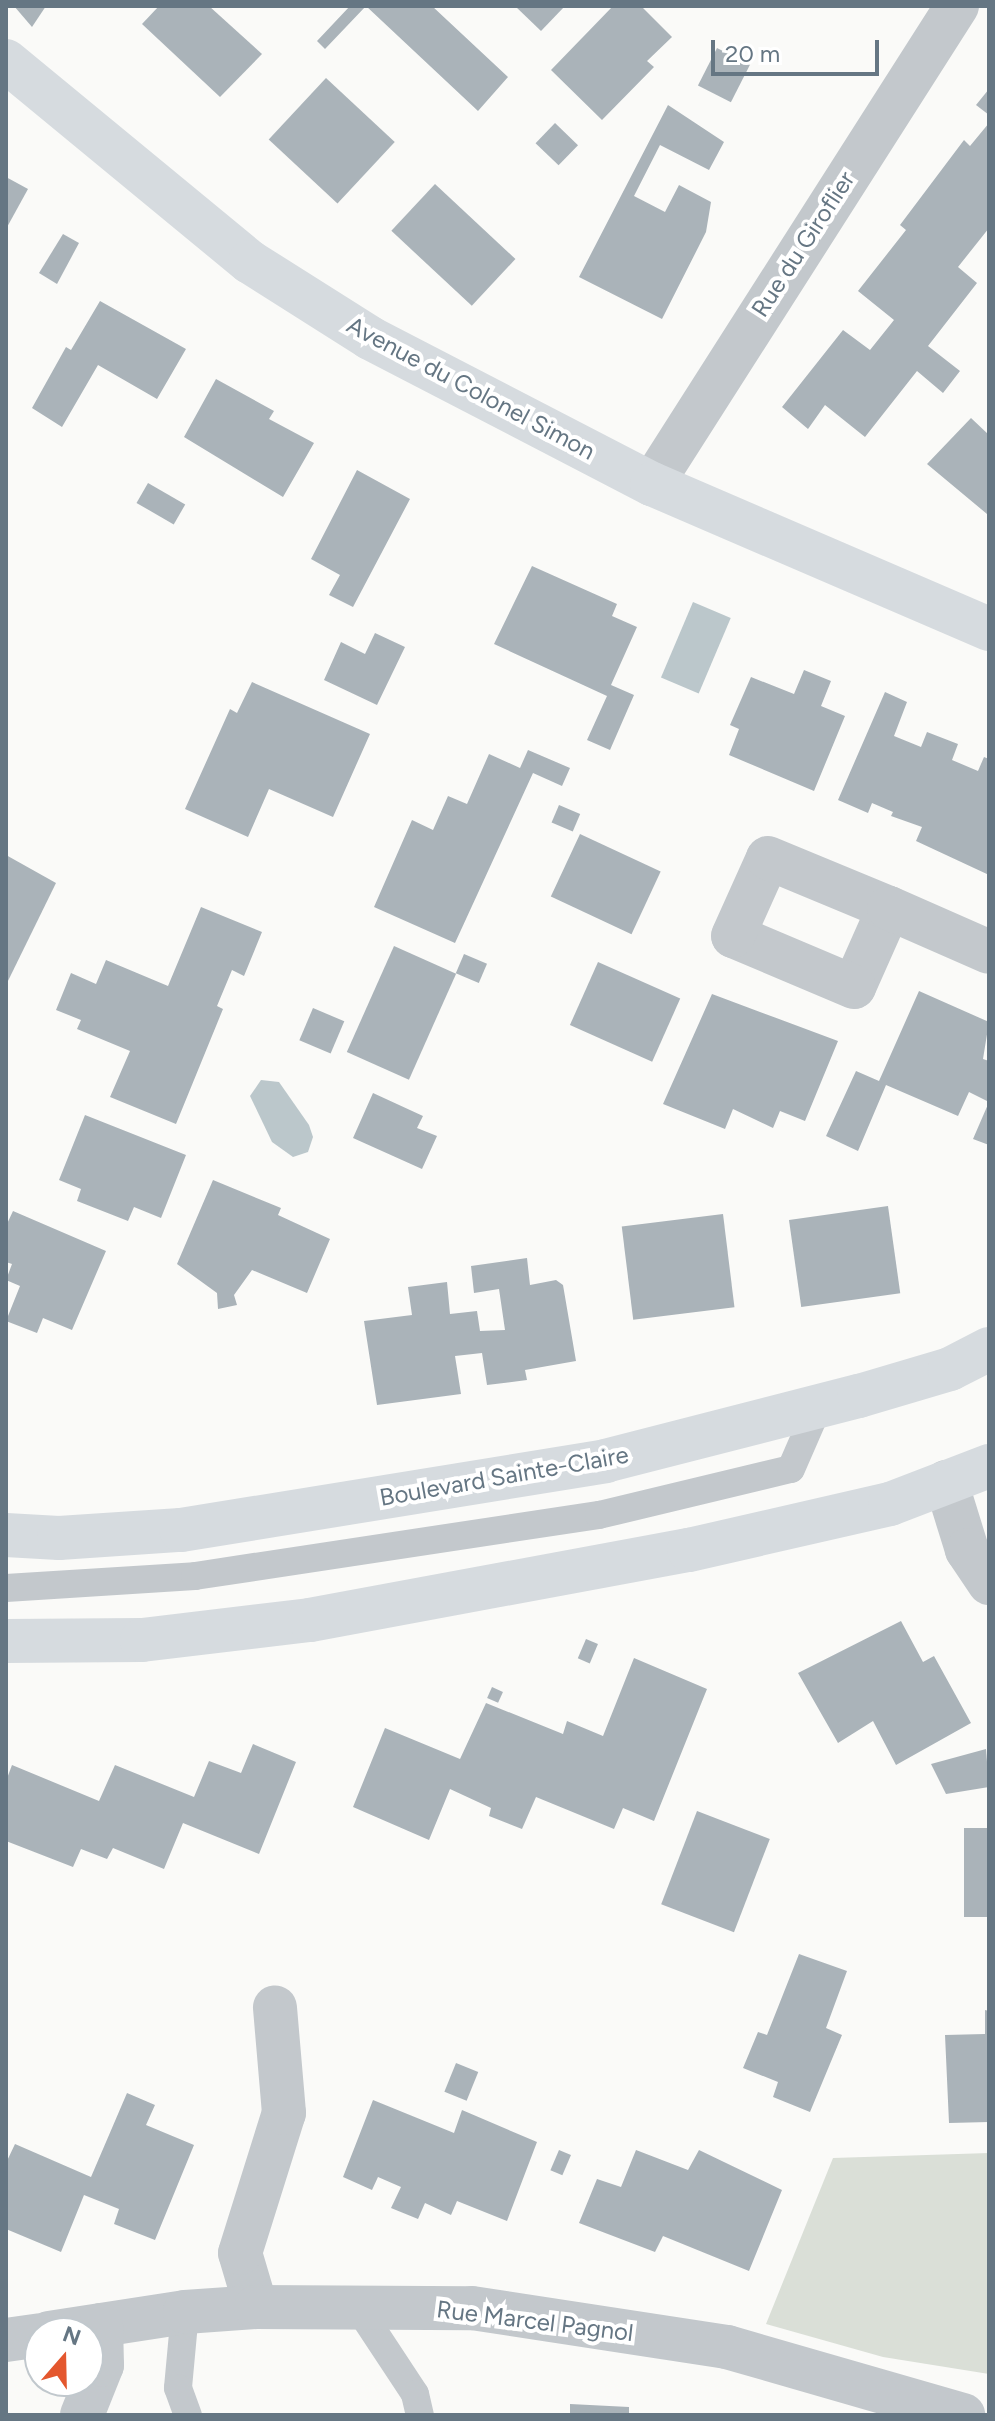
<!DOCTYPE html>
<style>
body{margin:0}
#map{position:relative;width:995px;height:2421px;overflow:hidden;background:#fafaf8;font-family:Figtree,sans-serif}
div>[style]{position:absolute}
.green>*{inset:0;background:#dadfd7}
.water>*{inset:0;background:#bbc7cb;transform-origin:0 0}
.building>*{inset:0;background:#aab3b9;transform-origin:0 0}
.service>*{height:28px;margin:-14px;padding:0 14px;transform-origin:14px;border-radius:14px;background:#c3c8cc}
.minor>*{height:44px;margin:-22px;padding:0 22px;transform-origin:22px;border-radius:22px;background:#c3c8cc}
.secondary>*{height:44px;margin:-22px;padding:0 22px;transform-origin:22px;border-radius:22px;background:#d6dbdf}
.primary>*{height:44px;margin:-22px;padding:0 22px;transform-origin:22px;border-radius:22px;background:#d6dbdf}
span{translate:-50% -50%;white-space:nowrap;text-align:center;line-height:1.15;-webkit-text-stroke:8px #fff;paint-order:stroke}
.street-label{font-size:24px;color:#657683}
.frame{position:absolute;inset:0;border:8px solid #657683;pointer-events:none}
.north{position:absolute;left:24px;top:2317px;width:80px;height:80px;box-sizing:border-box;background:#fff;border:2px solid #c1c8cd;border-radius:50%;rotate:20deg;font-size:22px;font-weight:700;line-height:32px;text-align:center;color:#657683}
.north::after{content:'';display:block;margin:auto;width:28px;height:36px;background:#e4572e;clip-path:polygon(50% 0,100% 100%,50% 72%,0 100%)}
.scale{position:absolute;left:711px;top:40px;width:168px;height:36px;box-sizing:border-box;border:4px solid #657683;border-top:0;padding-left:10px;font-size:24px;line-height:28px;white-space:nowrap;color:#657683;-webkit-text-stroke:6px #fff;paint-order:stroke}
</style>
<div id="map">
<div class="green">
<i style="clip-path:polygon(989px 2153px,989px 2374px,883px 2357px,766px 2324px,833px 2158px)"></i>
</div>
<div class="water">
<i style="left:693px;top:602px;width:41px;height:82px;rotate:23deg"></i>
<i style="clip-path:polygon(261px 1080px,279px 1082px,309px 1125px,313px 1137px,308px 1152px,293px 1157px,272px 1142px,250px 1096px)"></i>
</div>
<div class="building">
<i style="clip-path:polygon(14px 6px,46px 6px,32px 27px)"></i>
<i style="clip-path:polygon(159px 6px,209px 6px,262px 54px,220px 97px,142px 24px)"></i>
<i style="clip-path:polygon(350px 6px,432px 6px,508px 77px,478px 111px,366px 6px,325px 49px,317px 41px)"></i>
<i style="clip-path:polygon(515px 6px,565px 6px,541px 31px)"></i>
<i style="clip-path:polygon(613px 6px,641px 6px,672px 37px,647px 61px,654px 67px,602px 120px,551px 70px)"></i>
<i style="left:717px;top:48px;width:37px;height:42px;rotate:27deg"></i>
<i style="left:326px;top:78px;width:94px;height:84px;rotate:43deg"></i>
<i style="clip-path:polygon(989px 89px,989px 115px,976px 105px)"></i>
<i style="clip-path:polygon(668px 105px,724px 142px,709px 170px,660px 145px,634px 196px,665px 212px,679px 185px,711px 202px,706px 232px,662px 319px,579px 277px)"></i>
<i style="left:555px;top:123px;width:32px;height:28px;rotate:44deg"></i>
<i style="clip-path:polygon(989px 123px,989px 228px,958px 267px,977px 283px,928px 346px,960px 371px,943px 393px,917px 371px,865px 437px,825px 405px,808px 429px,782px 407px,843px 330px,870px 350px,894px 320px,858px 291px,906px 230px,900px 225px,964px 140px,970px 146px)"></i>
<i style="clip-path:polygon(6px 177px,28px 189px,6px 229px)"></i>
<i style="left:435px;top:184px;width:110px;height:64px;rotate:43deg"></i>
<i style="clip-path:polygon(63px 234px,79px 243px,57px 284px,39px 273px)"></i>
<i style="clip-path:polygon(100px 301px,186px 349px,157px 399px,98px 365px,62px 427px,32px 408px,66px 347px,71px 350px)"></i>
<i style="clip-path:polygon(216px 379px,274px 411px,269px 419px,314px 443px,283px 497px,184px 437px)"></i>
<i style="clip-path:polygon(971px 418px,989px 435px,989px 521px,987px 514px,927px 464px)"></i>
<i style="clip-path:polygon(357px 470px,410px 499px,353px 607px,329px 595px,340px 575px,311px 559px)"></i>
<i style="left:148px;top:483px;width:43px;height:23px;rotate:30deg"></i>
<i style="clip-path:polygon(532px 566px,617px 604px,612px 616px,637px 627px,611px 685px,634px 695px,610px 750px,587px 740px,607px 696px,494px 644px)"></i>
<i style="clip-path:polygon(375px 633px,405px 647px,377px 705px,324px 680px,341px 642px,365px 654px)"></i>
<i style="clip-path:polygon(804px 670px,831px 681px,821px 706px,845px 716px,814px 791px,729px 755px,739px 729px,730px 725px,751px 677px,794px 694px)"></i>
<i style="clip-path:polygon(252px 682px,370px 734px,333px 817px,269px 789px,248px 837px,185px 809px,230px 709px,237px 713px)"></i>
<i style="clip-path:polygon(885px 692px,907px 702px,894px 736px,921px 747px,927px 732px,958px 744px,952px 760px,978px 771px,984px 757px,989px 759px,989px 875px,916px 841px,922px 827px,891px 816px,893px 812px,872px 803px,868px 813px,838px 800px)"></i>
<i style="clip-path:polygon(528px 750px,570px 768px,562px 786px,533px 773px,455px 943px,374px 907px,412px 820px,433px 830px,448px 796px,467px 804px,489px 754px,520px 768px)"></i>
<i style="left:559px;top:805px;width:23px;height:19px;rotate:23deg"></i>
<i style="left:580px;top:834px;width:89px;height:69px;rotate:25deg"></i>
<i style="clip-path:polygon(6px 855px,56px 883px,6px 985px)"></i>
<i style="clip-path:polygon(201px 907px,262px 932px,244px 976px,232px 970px,217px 1006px,223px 1009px,176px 1124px,110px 1097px,130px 1051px,77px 1029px,81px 1020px,56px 1010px,71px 973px,96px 984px,106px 960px,168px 986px)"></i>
<i style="left:394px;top:946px;width:68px;height:116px;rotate:24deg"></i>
<i style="left:464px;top:954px;width:25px;height:21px;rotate:23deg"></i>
<i style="left:598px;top:962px;width:90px;height:69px;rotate:24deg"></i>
<i style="clip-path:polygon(919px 991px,989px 1022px,983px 1059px,989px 1061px,989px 1145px,973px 1139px,989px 1102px,969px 1092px,958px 1116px,886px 1085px,858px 1151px,826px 1136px,856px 1071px,879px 1081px)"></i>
<i style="clip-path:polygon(712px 994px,838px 1041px,805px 1121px,780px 1111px,773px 1128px,733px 1109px,725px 1129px,663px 1104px)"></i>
<i style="left:313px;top:1008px;width:34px;height:35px;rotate:23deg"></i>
<i style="clip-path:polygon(373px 1093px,423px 1116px,417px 1128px,437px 1136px,422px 1169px,353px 1138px)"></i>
<i style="clip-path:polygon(85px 1115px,186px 1155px,161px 1218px,134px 1207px,128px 1221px,77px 1201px,81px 1189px,59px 1180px)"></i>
<i style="clip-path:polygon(213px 1180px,281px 1208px,278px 1215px,330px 1239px,307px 1293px,252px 1270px,234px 1295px,237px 1305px,218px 1309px,217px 1293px,177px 1264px)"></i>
<i style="left:888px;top:1206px;width:88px;height:100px;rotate:82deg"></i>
<i style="clip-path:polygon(13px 1211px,106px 1251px,72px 1330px,43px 1318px,37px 1333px,6px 1321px,20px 1286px,6px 1280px,12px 1264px,6px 1262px,6px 1226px)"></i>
<i style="left:723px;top:1214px;width:94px;height:102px;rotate:83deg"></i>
<i style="clip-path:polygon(527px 1258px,530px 1285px,556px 1280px,563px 1285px,576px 1361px,525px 1370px,527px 1380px,487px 1385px,482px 1353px,455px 1356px,461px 1394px,377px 1405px,364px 1321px,412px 1315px,408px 1287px,447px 1282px,450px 1314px,477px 1311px,480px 1331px,505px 1330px,499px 1289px,474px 1293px,471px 1266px)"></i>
<i style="clip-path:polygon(901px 1621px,923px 1662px,934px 1656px,971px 1723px,896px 1765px,873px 1721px,838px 1743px,798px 1673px)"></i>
<i style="left:586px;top:1639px;width:13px;height:21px;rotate:23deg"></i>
<i style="clip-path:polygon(634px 1658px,707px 1689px,654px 1821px,623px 1808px,614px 1829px,536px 1797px,522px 1829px,489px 1816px,491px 1808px,450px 1789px,429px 1840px,353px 1807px,385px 1728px,460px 1759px,486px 1703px,563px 1734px,567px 1721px,603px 1736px)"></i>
<i style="left:492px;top:1687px;width:12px;height:12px;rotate:24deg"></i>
<i style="clip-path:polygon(253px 1744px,296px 1762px,259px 1854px,183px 1823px,164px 1869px,113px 1848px,107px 1859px,81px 1849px,73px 1867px,6px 1841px,6px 1781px,12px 1765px,99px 1801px,115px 1765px,194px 1797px,209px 1761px,241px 1773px)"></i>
<i style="clip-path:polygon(986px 1749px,989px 1787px,946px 1794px,931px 1764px)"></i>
<i style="left:697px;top:1811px;width:78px;height:100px;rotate:21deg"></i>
<i style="left:989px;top:1828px;width:89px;height:25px;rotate:90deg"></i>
<i style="clip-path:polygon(799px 1954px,847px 1971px,826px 2028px,842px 2035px,810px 2112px,773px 2097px,778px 2082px,743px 2068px,758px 2032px,767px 2035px)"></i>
<i style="clip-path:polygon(985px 2010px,989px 2011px,989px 2122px,949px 2123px,945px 2035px,985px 2034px)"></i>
<i style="left:456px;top:2063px;width:24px;height:31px;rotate:22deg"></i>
<i style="clip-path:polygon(127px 2093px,155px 2105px,146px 2125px,194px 2145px,155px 2240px,114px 2224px,119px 2209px,84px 2195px,61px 2252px,6px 2229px,6px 2163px,15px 2144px,91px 2177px)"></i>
<i style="clip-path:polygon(373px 2100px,454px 2133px,462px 2110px,537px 2142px,507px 2221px,457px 2201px,451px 2215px,425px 2203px,418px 2219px,391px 2208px,401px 2187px,378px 2177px,372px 2190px,343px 2177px)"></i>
<i style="left:559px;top:2150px;width:13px;height:22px;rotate:23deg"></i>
<i style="clip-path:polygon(636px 2150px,688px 2170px,699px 2150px,782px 2190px,749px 2271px,663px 2236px,655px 2252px,579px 2223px,597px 2179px,621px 2187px)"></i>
<i style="clip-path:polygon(570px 2404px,629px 2407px,629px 2415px,570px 2415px)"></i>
</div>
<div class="service">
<i style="left:6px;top:1588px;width:189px;rotate:-3.6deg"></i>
<i style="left:195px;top:1576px;width:409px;rotate:-8.6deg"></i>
<i style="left:599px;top:1515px;width:197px;rotate:-13.5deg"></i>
<i style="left:791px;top:1469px;width:68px;rotate:-66.5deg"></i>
<i style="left:357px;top:2306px;width:105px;rotate:56.6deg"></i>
<i style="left:415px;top:2394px;width:22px;rotate:77deg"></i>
<i style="left:185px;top:2312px;width:76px;rotate:95.3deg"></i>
<i style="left:178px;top:2388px;width:29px;rotate:70deg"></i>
</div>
<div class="minor">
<i style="left:652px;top:484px;width:567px;rotate:-57.46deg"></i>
<i style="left:889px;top:908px;width:86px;rotate:113.9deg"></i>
<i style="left:854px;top:987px;width:131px;rotate:-157.1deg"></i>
<i style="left:733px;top:936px;width:85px;rotate:-65.8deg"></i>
<i style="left:768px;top:858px;width:131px;rotate:22.5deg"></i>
<i style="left:889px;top:908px;width:109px;rotate:23.7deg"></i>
<i style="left:946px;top:1482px;width:71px;rotate:72.8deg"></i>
<i style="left:967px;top:1550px;width:40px;rotate:56deg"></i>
<i style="left:256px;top:2307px;width:56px;rotate:-106.5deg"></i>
<i style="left:240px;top:2253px;width:147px;rotate:-72.6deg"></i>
<i style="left:284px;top:2113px;width:106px;rotate:-94.9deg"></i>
<i style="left:49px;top:2333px;width:138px;rotate:-8.8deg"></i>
<i style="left:185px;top:2312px;width:71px;rotate:-4deg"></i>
<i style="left:256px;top:2307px;width:216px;rotate:0.3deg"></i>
<i style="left:472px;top:2308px;width:258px;rotate:8.7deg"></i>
<i style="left:727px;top:2347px;width:246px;rotate:16.1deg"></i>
<i style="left:6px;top:2340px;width:34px;rotate:-8deg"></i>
<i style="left:82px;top:2415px;width:54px;rotate:-68.2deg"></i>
<i style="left:102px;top:2365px;width:40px;rotate:-91.4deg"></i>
</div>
<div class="secondary">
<i style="left:6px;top:61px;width:316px;rotate:39.5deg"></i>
<i style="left:250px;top:262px;width:142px;rotate:32.3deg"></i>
<i style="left:370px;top:338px;width:318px;rotate:27.4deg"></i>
<i style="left:652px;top:484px;width:367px;rotate:23.3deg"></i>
</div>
<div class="primary">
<i style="left:6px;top:1535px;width:53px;rotate:3.2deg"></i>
<i style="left:59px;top:1538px;width:122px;rotate:-3.8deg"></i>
<i style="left:181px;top:1530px;width:430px;rotate:-9.2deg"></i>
<i style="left:605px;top:1461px;width:262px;rotate:-14.4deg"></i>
<i style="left:859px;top:1396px;width:95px;rotate:-16.5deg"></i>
<i style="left:950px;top:1369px;width:44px;rotate:-27.1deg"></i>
<i style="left:6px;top:1641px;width:136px;rotate:-0.4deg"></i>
<i style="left:142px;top:1640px;width:169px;rotate:-6.8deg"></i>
<i style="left:310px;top:1620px;width:385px;rotate:-10.5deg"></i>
<i style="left:689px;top:1550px;width:206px;rotate:-12.9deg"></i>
<i style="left:890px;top:1504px;width:106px;rotate:-21deg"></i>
</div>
<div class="street-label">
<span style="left:803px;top:244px;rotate:-57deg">Rue du Giroflier</span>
<span style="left:471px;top:388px;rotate:28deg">Avenue du Colonel Simon</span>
<span style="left:504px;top:1476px;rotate:-10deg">Boulevard Sainte-Claire</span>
<span style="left:535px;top:2321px;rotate:7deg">Rue Marcel Pagnol</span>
</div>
<div class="frame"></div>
<div class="north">N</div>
<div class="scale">20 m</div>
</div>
